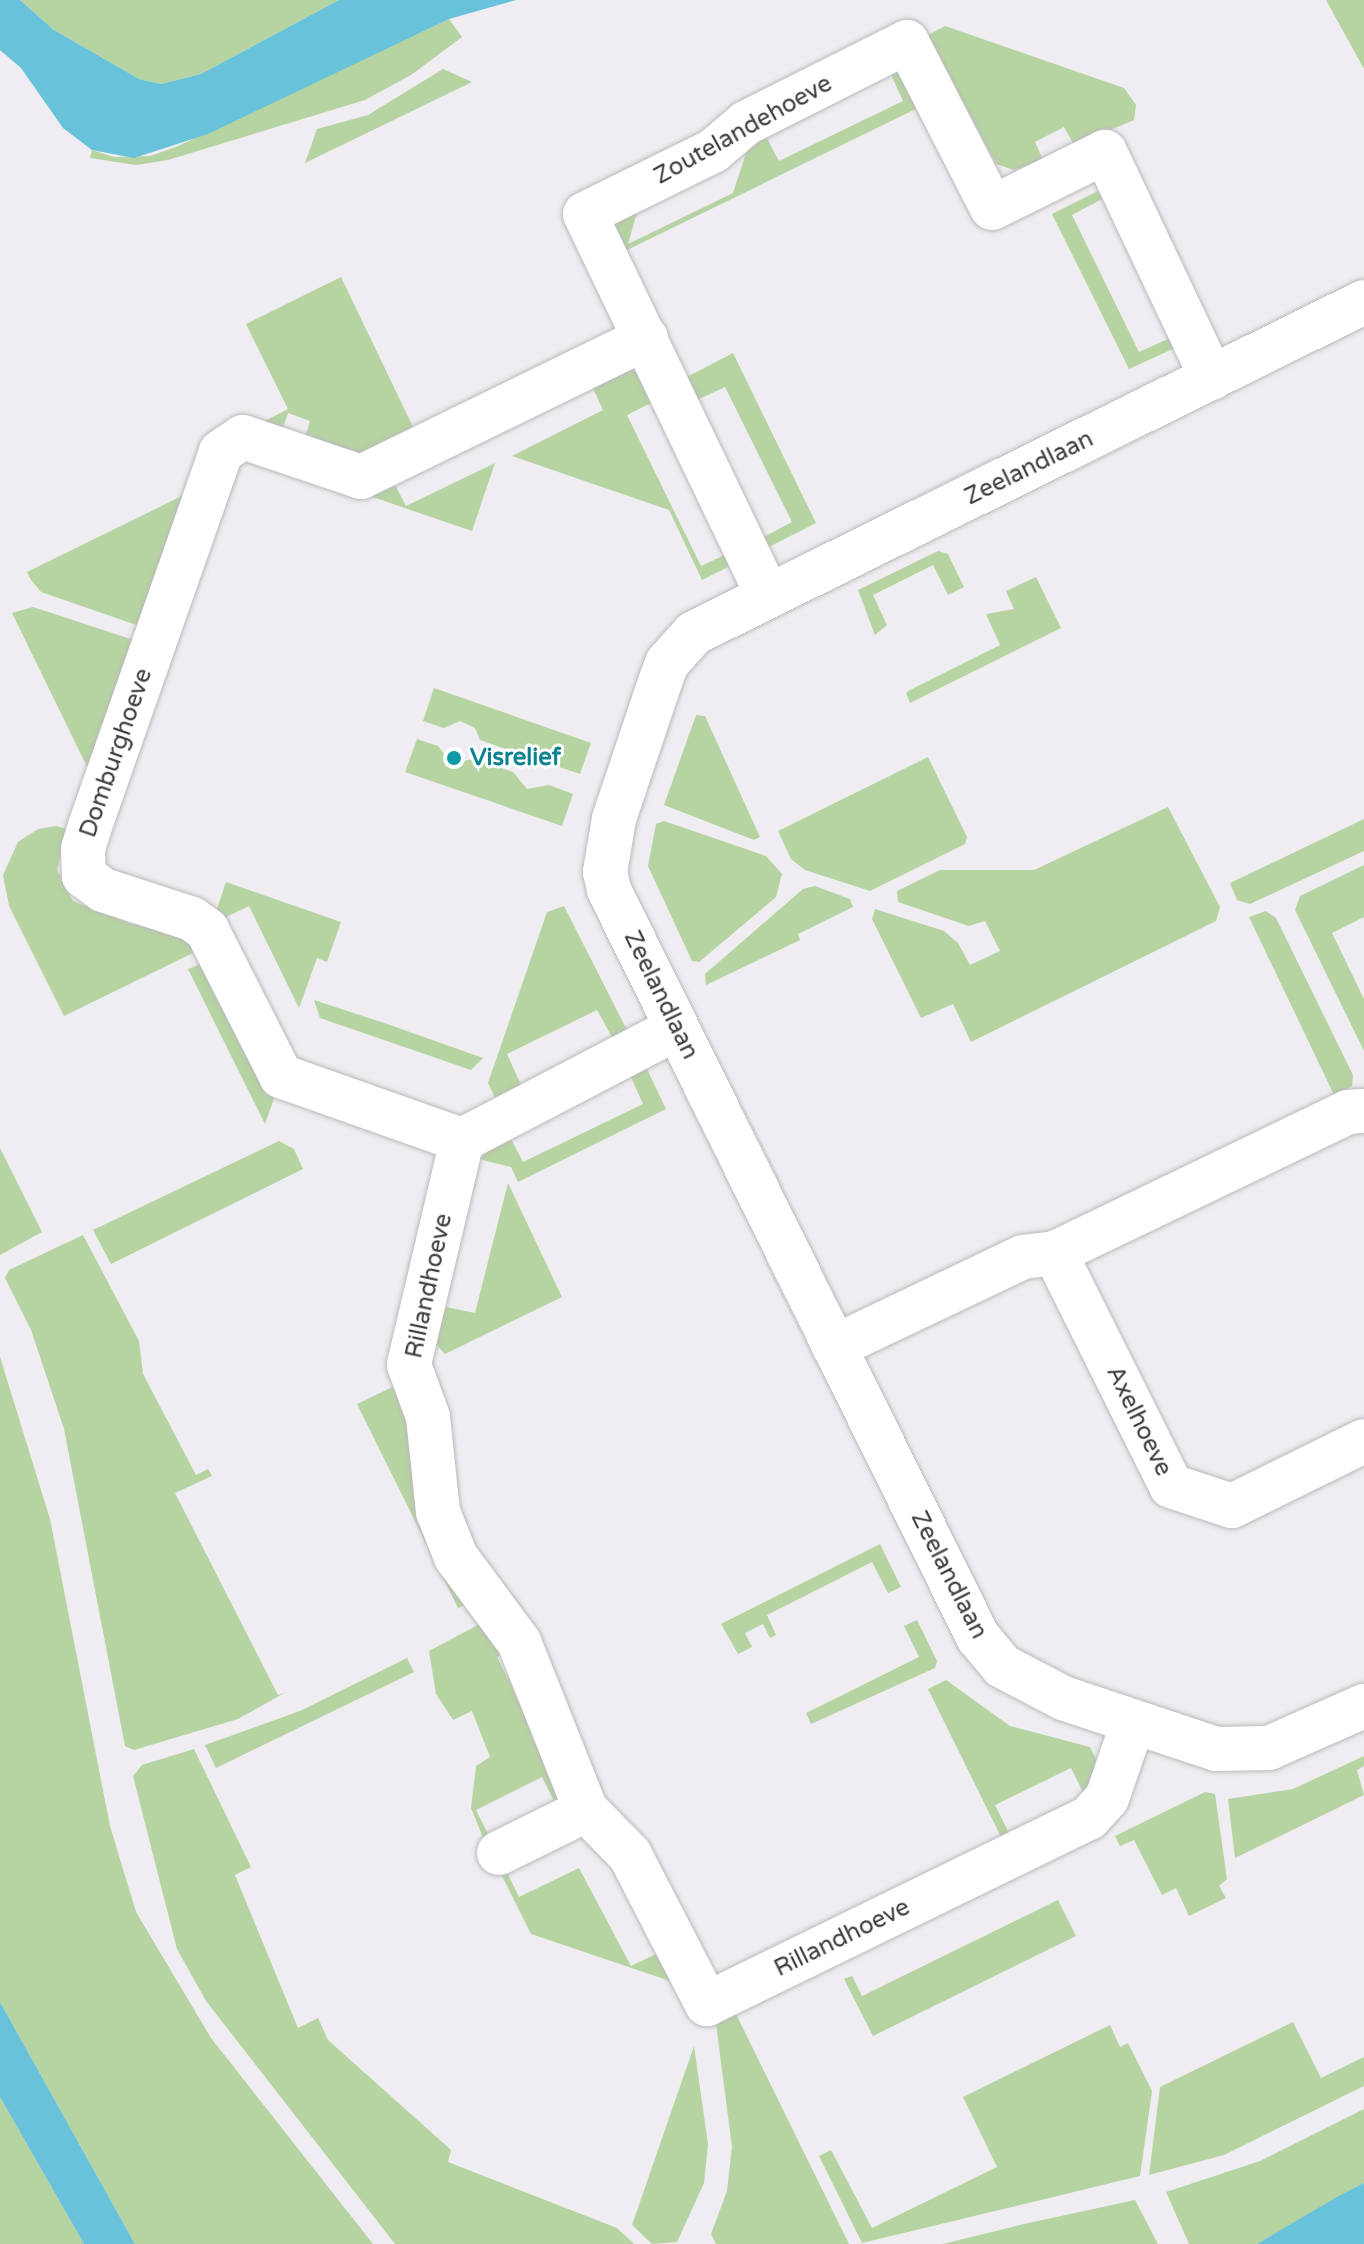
<!DOCTYPE html>
<style>
body{margin:0}
#map{position:relative;width:1364px;height:2244px;overflow:hidden;background:#efedf1;font-family:"Varela Round",sans-serif}
div>[style]{position:absolute}
.green>*{inset:0;background:#b6d4a1}
.water>*{inset:0;background:#68c2da}
.roads{filter:drop-shadow(0 0 2px #bbb9bd) drop-shadow(0 0 2px #bbb9bd)}
.minor>*{height:44px;margin:-22px;padding:0 22px;transform-origin:22px;border-radius:22px;background:#fff}
.dots>*{width:22px;height:22px;translate:-50% -50%;box-sizing:border-box;border:4px solid #fff;border-radius:50%}
span{translate:-50% -50%;white-space:nowrap;text-align:center;line-height:1.15;-webkit-text-stroke:6px #fff;paint-order:stroke}
.street-label{font-size:24px;color:#3c3b3d}
.culture-label{font-size:24px;color:#0d838f;font-weight:700}
.left{translate:0 -50%;text-align:left}
</style>
<div id="map">
<div class="green">
<i style="clip-path:polygon(20px 0,339px 0,201px 74px,161px 84px,139px 79px,54px 30px)"></i>
<i style="clip-path:polygon(1326px 0,1364px 0,1364px 69px)"></i>
<i style="clip-path:polygon(449px 19px,462px 37px,411px 75px,365px 100px,168px 160px,136px 165px,90px 158px,92px 150px,114px 157px,150px 156px,176px 147px)"></i>
<i style="clip-path:polygon(945px 26px,1124px 88px,1136px 105px,1134px 120px,1074px 145px,1064px 127px,1035px 142px,1043px 160px,1014px 170px,996px 164px,928px 35px)"></i>
<i style="clip-path:polygon(900px 65px,924px 105px,623px 252px,610px 216px,640px 202px,628px 244px,733px 193px,749px 144px,763px 131px,779px 161px,903px 101px,889px 70px)"></i>
<i style="clip-path:polygon(443px 69px,472px 82px,305px 163px,317px 129px,368px 115px)"></i>
<i style="clip-path:polygon(1098px 191px,1102px 199px,1072px 215px,1139px 352px,1170px 338px,1175px 348px,1129px 369px,1052px 214px)"></i>
<i style="clip-path:polygon(341px 277px,415px 431px,359px 457px,303px 444px,310px 421px,288px 413px,280px 436px,257px 425px,288px 409px,246px 324px)"></i>
<i style="clip-path:polygon(733px 353px,816px 523px,767px 548px,762px 538px,792px 522px,725px 387px,695px 401px,683px 379px)"></i>
<i style="clip-path:polygon(630px 370px,640px 373px,657px 400px,627px 415px,701px 566px,731px 552px,736px 563px,702px 580px,669px 510px,512px 456px,603px 410px,590px 382px)"></i>
<i style="clip-path:polygon(495px 463px,472px 531px,358px 492px,392px 479px,406px 506px)"></i>
<i style="clip-path:polygon(192px 491px,145px 628px,41px 592px,31px 580px,27px 572px)"></i>
<i style="clip-path:polygon(938px 551px,948px 554px,964px 587px,948px 595px,933px 565px,873px 595px,887px 625px,875px 635px,858px 590px)"></i>
<i style="clip-path:polygon(1036px 577px,1061px 628px,910px 703px,906px 693px,910px 690px,1000px 645px,986px 614px,1014px 609px,1006px 591px)"></i>
<i style="clip-path:polygon(33px 607px,140px 642px,93px 779px,12px 613px)"></i>
<i style="clip-path:polygon(434px 688px,591px 743px,580px 774px,556px 766px,543px 750px,520px 754px,480px 740px,475px 728px,460px 721px,444px 728px,423px 721px)"></i>
<i style="clip-path:polygon(696px 715px,705px 716px,760px 837px,754px 840px,664px 805px)"></i>
<i style="clip-path:polygon(417px 739px,438px 746px,451px 763px,473px 759px,513px 772px,527px 789px,549px 785px,573px 794px,562px 826px,405px 772px)"></i>
<i style="clip-path:polygon(928px 757px,967px 837px,965px 844px,870px 891px,805px 870px,791px 859px,778px 831px)"></i>
<i style="clip-path:polygon(1168px 807px,1220px 907px,1216px 921px,971px 1042px,953px 1004px,921px 1018px,872px 919px,875px 909px,944px 931px,958px 943px,970px 965px,1000px 951px,985px 921px,969px 926px,898px 902px,897px 891px,940px 870px,1034px 870px)"></i>
<i style="clip-path:polygon(1364px 819px,1364px 851px,1250px 904px,1237px 900px,1230px 883px)"></i>
<i style="clip-path:polygon(664px 821px,766px 856px,782px 874px,776px 897px,699px 962px,692px 961px,648px 866px,656px 824px)"></i>
<i style="clip-path:polygon(56px 826px,68px 829px,57px 870px,73px 901px,134px 925px,138px 918px,185px 936px,197px 951px,64px 1016px,9px 906px,3px 875px,18px 842px,38px 829px)"></i>
<i style="clip-path:polygon(1364px 865px,1364px 917px,1332px 933px,1364px 999px,1364px 1051px,1295px 910px,1300px 896px)"></i>
<i style="clip-path:polygon(226px 882px,341px 922px,327px 962px,317px 958px,299px 1008px,249px 906px,222px 919px,216px 912px)"></i>
<i style="clip-path:polygon(815px 886px,850px 899px,853px 907px,798px 934px,800px 940px,706px 985px,705px 974px,803px 889px)"></i>
<i style="clip-path:polygon(564px 906px,628px 1032px,613px 1039px,597px 1010px,507px 1054px,521px 1085px,495px 1098px,488px 1083px,547px 912px)"></i>
<i style="clip-path:polygon(1266px 911px,1276px 918px,1353px 1075px,1352px 1086px,1335px 1097px,1249px 917px)"></i>
<i style="clip-path:polygon(203px 963px,276px 1093px,265px 1124px,188px 969px)"></i>
<i style="clip-path:polygon(314px 1000px,390px 1025px,483px 1058px,471px 1070px,320px 1018px)"></i>
<i style="clip-path:polygon(645px 1065px,666px 1109px,518px 1182px,511px 1167px,479px 1159px,508px 1133px,523px 1162px,643px 1104px,629px 1073px)"></i>
<i style="clip-path:polygon(279px 1141px,294px 1149px,303px 1169px,111px 1264px,93px 1230px)"></i>
<i style="clip-path:polygon(0 1148px,42px 1232px,0 1255px)"></i>
<i style="clip-path:polygon(508px 1183px,562px 1297px,445px 1354px,434px 1342px,446px 1307px,475px 1313px)"></i>
<i style="clip-path:polygon(83px 1235px,139px 1341px,143px 1374px,196px 1475px,208px 1469px,212px 1476px,175px 1493px,278px 1695px,286px 1692px,238px 1719px,134px 1750px,125px 1746px,64px 1429px,31px 1330px,5px 1278px,9px 1270px)"></i>
<i style="clip-path:polygon(0 1357px,50px 1519px,110px 1826px,136px 1912px,211px 2038px,373px 2244px,135px 2244px,0 2002px)"></i>
<i style="clip-path:polygon(405px 1381px,475px 1600px,458px 1608px,357px 1404px)"></i>
<i style="clip-path:polygon(880px 1544px,901px 1587px,888px 1593px,872px 1562px,767px 1615px,776px 1635px,770px 1638px,763px 1624px,745px 1633px,752px 1647px,738px 1654px,721px 1624px)"></i>
<i style="clip-path:polygon(489px 1619px,510px 1651px,497px 1657px,565px 1791px,556px 1805px,542px 1777px,476px 1810px,490px 1838px,484px 1840px,471px 1808px,476px 1766px,490px 1757px,472px 1711px,453px 1720px,436px 1694px,429px 1651px)"></i>
<i style="clip-path:polygon(917px 1620px,937px 1661px,935px 1668px,811px 1724px,806px 1713px,919px 1657px,904px 1626px)"></i>
<i style="clip-path:polygon(407px 1658px,414px 1672px,216px 1768px,205px 1745px,300px 1711px)"></i>
<i style="clip-path:polygon(946px 1680px,1010px 1726px,1090px 1747px,1100px 1767px,1086px 1798px,1071px 1768px,995px 1805px,1010px 1835px,1002px 1839px,928px 1689px)"></i>
<i style="clip-path:polygon(194px 1749px,251px 1867px,235px 1875px,298px 2028px,318px 2018px,328px 2040px,451px 2150px,448px 2162px,617px 2228px,634px 2244px,395px 2244px,206px 2001px,177px 1949px,133px 1776px,142px 1765px)"></i>
<i style="clip-path:polygon(1364px 1756px,1364px 1766px,1357px 1770px,1364px 1795px,1235px 1858px,1228px 1799px,1293px 1789px)"></i>
<i style="clip-path:polygon(1205px 1792px,1215px 1794px,1227px 1879px,1219px 1886px,1226px 1898px,1189px 1916px,1176px 1888px,1162px 1895px,1134px 1840px,1120px 1846px,1115px 1836px)"></i>
<i style="clip-path:polygon(495px 1848px,519px 1897px,579px 1868px,631px 1966px,658px 1953px,676px 1983px,531px 1934px,489px 1850px)"></i>
<i style="clip-path:polygon(1058px 1900px,1076px 1936px,873px 2036px,844px 1979px,852px 1976px,862px 1996px)"></i>
<i style="clip-path:polygon(734px 2010px,849px 2244px,716px 2244px,711px 2234px,727px 2191px,732px 2147px,716px 2024px,716px 2017px)"></i>
<i style="clip-path:polygon(1293px 2022px,1321px 2078px,1364px 2057px,1364px 2086px,1224px 2155px,1149px 2175px,1160px 2087px)"></i>
<i style="clip-path:polygon(1110px 2025px,1120px 2047px,1128px 2043px,1152px 2091px,1140px 2176px,862px 2243px,819px 2156px,831px 2150px,872px 2228px,997px 2167px,963px 2097px)"></i>
<i style="clip-path:polygon(694px 2046px,708px 2144px,704px 2183px,677px 2242px,652px 2244px,632px 2225px)"></i>
<i style="clip-path:polygon(0 2097px,84px 2244px,0 2244px)"></i>
<i style="clip-path:polygon(1364px 2109px,1364px 2183px,1257px 2244px,1189px 2244px,1166px 2192px,1260px 2161px)"></i>
<i style="clip-path:polygon(1135px 2200px,1158px 2244px,943px 2244px,1024px 2224px)"></i>
</div>
<div class="water">
<i style="clip-path:polygon(0 0,20px 0,54px 30px,139px 79px,161px 84px,201px 74px,339px 0,516px 0,449px 19px,208px 134px,134px 158px,92px 150px,63px 128px,21px 68px,0 50px)"></i>
<i style="clip-path:polygon(0 2002px,135px 2244px,84px 2244px,0 2097px)"></i>
<i style="clip-path:polygon(1364px 2183px,1364px 2244px,1257px 2244px,1337px 2197px)"></i>
</div>
<div class="roads">
<div class="minor">
<i style="left:1364px;top:302px;width:747px;rotate:153.71deg"></i>
<i style="left:694px;top:633px;width:40px;rotate:132deg"></i>
<i style="left:667px;top:663px;width:20px;rotate:110deg"></i>
<i style="left:660px;top:682px;width:145px;rotate:108.6deg"></i>
<i style="left:614px;top:819px;width:54px;rotate:99.6deg"></i>
<i style="left:605px;top:872px;width:18px;rotate:77deg"></i>
<i style="left:609px;top:890px;width:833px;rotate:63.71deg"></i>
<i style="left:978px;top:1637px;width:38px;rotate:50deg"></i>
<i style="left:1002px;top:1666px;width:69px;rotate:27.7deg"></i>
<i style="left:1063px;top:1698px;width:161px;rotate:18.4deg"></i>
<i style="left:1216px;top:1749px;width:53px;rotate:-1.1deg"></i>
<i style="left:1269px;top:1748px;width:104px;rotate:-23.9deg"></i>
<i style="left:646px;top:338px;width:317px;rotate:154deg"></i>
<i style="left:361px;top:477px;width:125px;rotate:-161.3deg"></i>
<i style="left:243px;top:437px;width:27px;rotate:146deg"></i>
<i style="left:221px;top:452px;width:396px;rotate:109.3deg"></i>
<i style="left:90px;top:826px;width:24px;rotate:107deg"></i>
<i style="left:83px;top:849px;width:27px;rotate:88deg"></i>
<i style="left:84px;top:876px;width:24px;rotate:36deg"></i>
<i style="left:103px;top:890px;width:94px;rotate:18deg"></i>
<i style="left:192px;top:919px;width:19px;rotate:36deg"></i>
<i style="left:207px;top:930px;width:164px;rotate:63.1deg"></i>
<i style="left:281px;top:1076px;width:192px;rotate:19.5deg"></i>
<i style="left:462px;top:1140px;width:231px;rotate:103.3deg"></i>
<i style="left:409px;top:1365px;width:55px;rotate:69.9deg"></i>
<i style="left:428px;top:1417px;width:96px;rotate:84deg"></i>
<i style="left:438px;top:1512px;width:48px;rotate:68.2deg"></i>
<i style="left:456px;top:1557px;width:106px;rotate:53.5deg"></i>
<i style="left:519px;top:1642px;width:181px;rotate:68.3deg"></i>
<i style="left:586px;top:1810px;width:63px;rotate:45.6deg"></i>
<i style="left:630px;top:1855px;width:168px;rotate:62.7deg"></i>
<i style="left:707px;top:2004px;width:425px;rotate:-26deg"></i>
<i style="left:1089px;top:1818px;width:27px;rotate:-48deg"></i>
<i style="left:1107px;top:1798px;width:79px;rotate:-70.9deg"></i>
<i style="left:767px;top:594px;width:421px;rotate:-115.6deg"></i>
<i style="left:585px;top:214px;width:143px;rotate:-26.2deg"></i>
<i style="left:713px;top:151px;width:43px;rotate:-40.3deg"></i>
<i style="left:746px;top:123px;width:180px;rotate:-26.7deg"></i>
<i style="left:907px;top:42px;width:186px;rotate:62.9deg"></i>
<i style="left:992px;top:208px;width:126px;rotate:-26.4deg"></i>
<i style="left:1105px;top:152px;width:250px;rotate:64.7deg"></i>
<i style="left:462px;top:1140px;width:242px;rotate:-27.5deg"></i>
<i style="left:1055px;top:1253px;width:260px;rotate:63.5deg"></i>
<i style="left:1171px;top:1486px;width:64px;rotate:18.2deg"></i>
<i style="left:1232px;top:1506px;width:147px;rotate:-26.2deg"></i>
<i style="left:834px;top:1347px;width:209px;rotate:-25.5deg"></i>
<i style="left:1023px;top:1257px;width:32px;rotate:-7deg"></i>
<i style="left:1055px;top:1253px;width:325px;rotate:-25.7deg"></i>
<i style="left:1348px;top:1112px;width:16px;rotate:-4deg"></i>
<i style="left:499px;top:1853px;width:97px;rotate:-26.3deg"></i>
</div>
</div>
<div class="dots">
<i style="left:454px;top:758px;background:#0f9aa8"></i>
</div>
<div class="street-label">
<span style="left:743px;top:130px;rotate:-29deg">Zoutelandehoeve</span>
<span style="left:1029px;top:468px;rotate:-26deg">Zeelandlaan</span>
<span style="left:116px;top:753px;rotate:-71deg">Domburghoeve</span>
<span style="left:661px;top:995px;rotate:64deg">Zeelandlaan</span>
<span style="left:429px;top:1286px;rotate:-78deg">Rillandhoeve</span>
<span style="left:1139px;top:1421px;rotate:64deg">Axelhoeve</span>
<span style="left:949px;top:1575px;rotate:63deg">Zeelandlaan</span>
<span style="left:842px;top:1938px;rotate:-26deg">Rillandhoeve</span>
</div>
<div class="culture-label">
<span class="left" style="left:470px;top:758px">Visrelief</span>
</div>
</div>
